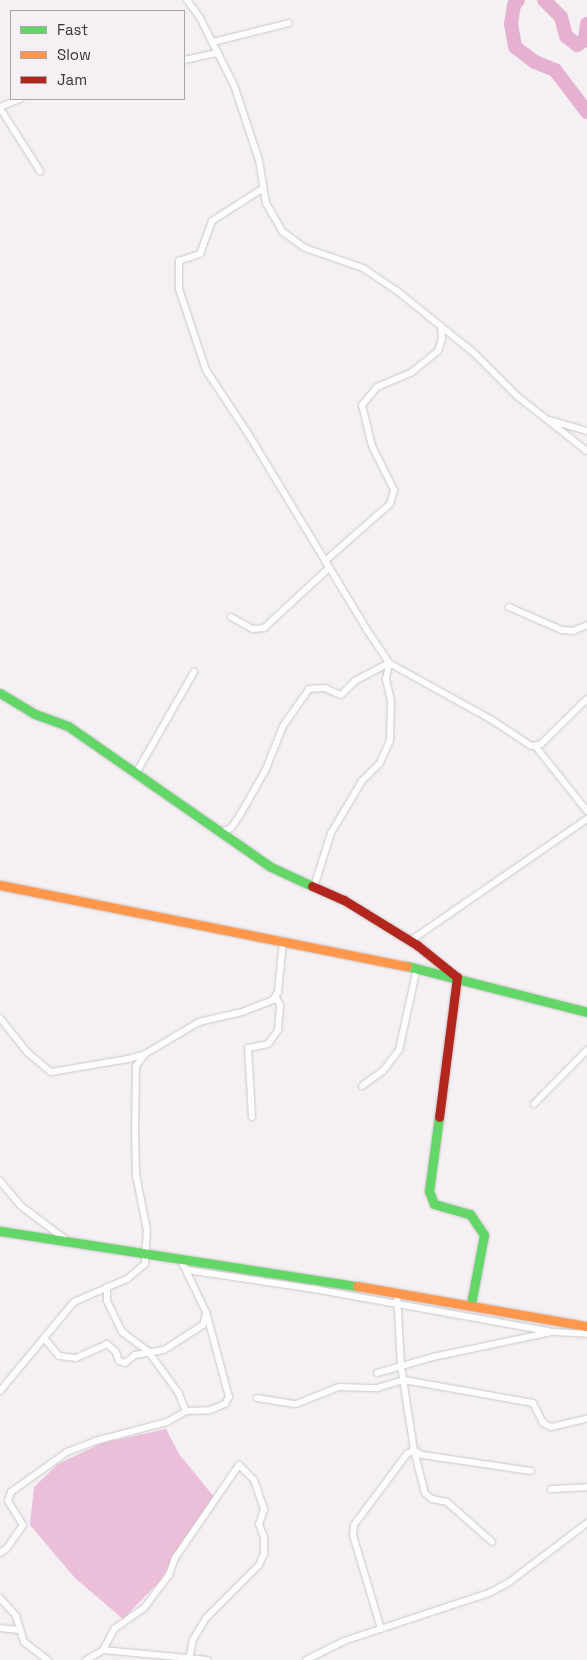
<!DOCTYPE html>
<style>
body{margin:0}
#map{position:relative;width:587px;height:1660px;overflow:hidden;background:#f5f0f3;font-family:"Space Grotesk",sans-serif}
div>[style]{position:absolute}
.forest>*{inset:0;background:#ebbed9}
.river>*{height:14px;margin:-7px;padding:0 7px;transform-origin:7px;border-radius:7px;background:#e6b0d1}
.roads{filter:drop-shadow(0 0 1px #cac7c9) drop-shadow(0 0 1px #cac7c9)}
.street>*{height:6px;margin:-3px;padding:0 3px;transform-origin:3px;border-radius:3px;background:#fefdfd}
.fast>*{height:9px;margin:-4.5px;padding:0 4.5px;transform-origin:4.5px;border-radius:4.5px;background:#63d668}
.slow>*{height:9px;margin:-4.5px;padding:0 4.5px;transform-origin:4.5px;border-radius:4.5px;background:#ff974d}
.jam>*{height:9px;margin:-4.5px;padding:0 4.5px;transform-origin:4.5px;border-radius:4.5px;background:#b3261e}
span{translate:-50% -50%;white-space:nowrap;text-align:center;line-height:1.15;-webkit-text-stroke:4.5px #f6eff3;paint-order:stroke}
.legend{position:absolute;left:10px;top:10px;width:175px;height:90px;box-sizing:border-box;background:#f6eff3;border:1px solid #aaa5a8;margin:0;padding:6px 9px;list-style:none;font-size:15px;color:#393738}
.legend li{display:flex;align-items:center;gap:10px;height:25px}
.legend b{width:25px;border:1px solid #aaa5a8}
</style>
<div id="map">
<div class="forest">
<i style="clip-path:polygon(166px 1429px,179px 1454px,214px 1497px,159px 1582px,123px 1619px,75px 1578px,30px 1525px,34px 1487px,58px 1464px,102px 1443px)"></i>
</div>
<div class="river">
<i style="left:518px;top:0;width:6px;rotate:129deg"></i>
<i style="left:514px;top:5px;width:19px;rotate:99deg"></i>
<i style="left:511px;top:24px;width:23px;rotate:80deg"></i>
<i style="left:515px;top:47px;width:25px;rotate:37deg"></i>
<i style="left:535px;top:62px;width:22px;rotate:22deg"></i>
<i style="left:555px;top:70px;width:53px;rotate:52.7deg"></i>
<i style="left:544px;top:0;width:24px;rotate:45deg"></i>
<i style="left:561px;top:17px;width:20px;rotate:75deg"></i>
<i style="left:566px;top:36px;width:14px;rotate:39deg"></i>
<i style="left:577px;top:45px;width:9px;rotate:-32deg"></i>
<i style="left:585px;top:40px;width:16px;rotate:-83deg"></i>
</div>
<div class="roads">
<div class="street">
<i style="left:187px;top:0;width:22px;rotate:54deg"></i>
<i style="left:200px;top:18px;width:75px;rotate:63.1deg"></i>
<i style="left:234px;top:85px;width:79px;rotate:71.6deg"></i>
<i style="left:259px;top:160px;width:44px;rotate:80.8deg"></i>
<i style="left:266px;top:203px;width:34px;rotate:60deg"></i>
<i style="left:283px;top:232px;width:27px;rotate:36deg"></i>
<i style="left:305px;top:248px;width:61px;rotate:19deg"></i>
<i style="left:363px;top:268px;width:40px;rotate:34deg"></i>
<i style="left:396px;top:290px;width:100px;rotate:38.9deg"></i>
<i style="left:474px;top:353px;width:61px;rotate:45deg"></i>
<i style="left:517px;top:396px;width:89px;rotate:38.2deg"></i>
<i style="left:213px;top:42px;width:78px;rotate:-14deg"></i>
<i style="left:184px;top:60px;width:35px;rotate:-12deg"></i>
<i style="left:0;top:107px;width:22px;rotate:-22deg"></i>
<i style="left:0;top:108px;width:75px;rotate:57.6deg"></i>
<i style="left:262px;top:189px;width:59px;rotate:147.4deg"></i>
<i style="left:212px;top:221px;width:35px;rotate:110deg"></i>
<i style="left:200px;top:254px;width:22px;rotate:162deg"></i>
<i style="left:179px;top:261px;width:28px;rotate:90deg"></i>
<i style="left:179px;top:289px;width:85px;rotate:71.6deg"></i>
<i style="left:206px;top:370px;width:78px;rotate:56.5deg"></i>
<i style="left:249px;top:435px;width:228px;rotate:58.8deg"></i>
<i style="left:367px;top:630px;width:40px;rotate:56deg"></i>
<i style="left:389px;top:663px;width:118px;rotate:29deg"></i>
<i style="left:492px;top:720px;width:47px;rotate:33.7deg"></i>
<i style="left:531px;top:746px;width:10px;rotate:-11deg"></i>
<i style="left:541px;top:744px;width:64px;rotate:-44.4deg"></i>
<i style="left:549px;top:420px;width:40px;rotate:16deg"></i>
<i style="left:325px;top:561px;width:86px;rotate:-41.2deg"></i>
<i style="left:390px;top:504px;width:15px;rotate:-74deg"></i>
<i style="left:394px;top:490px;width:49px;rotate:-116.6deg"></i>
<i style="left:372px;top:446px;width:42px;rotate:-103.7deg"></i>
<i style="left:362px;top:405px;width:23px;rotate:-50deg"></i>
<i style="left:377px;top:387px;width:38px;rotate:-23deg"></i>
<i style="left:412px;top:372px;width:33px;rotate:-39deg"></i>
<i style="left:438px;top:351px;width:13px;rotate:-72deg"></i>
<i style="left:442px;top:339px;width:13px;rotate:-94deg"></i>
<i style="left:509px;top:607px;width:58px;rotate:23.5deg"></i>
<i style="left:562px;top:630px;width:11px;rotate:5deg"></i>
<i style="left:573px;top:631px;width:15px;rotate:-23deg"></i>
<i style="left:231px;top:617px;width:25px;rotate:29deg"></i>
<i style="left:253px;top:629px;width:11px;rotate:-5deg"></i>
<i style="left:264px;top:628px;width:88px;rotate:-42.7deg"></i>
<i style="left:536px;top:747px;width:82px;rotate:51.4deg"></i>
<i style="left:135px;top:775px;width:119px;rotate:-60.2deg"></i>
<i style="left:221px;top:832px;width:11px;rotate:-22deg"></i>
<i style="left:231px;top:828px;width:16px;rotate:-55deg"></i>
<i style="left:240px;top:815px;width:53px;rotate:-60.5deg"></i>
<i style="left:266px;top:769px;width:46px;rotate:-68.4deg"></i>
<i style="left:283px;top:726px;width:45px;rotate:-54.9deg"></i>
<i style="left:309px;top:689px;width:16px;rotate:-4deg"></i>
<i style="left:325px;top:688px;width:17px;rotate:24deg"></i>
<i style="left:341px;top:695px;width:20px;rotate:-45deg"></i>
<i style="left:355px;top:681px;width:38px;rotate:-28deg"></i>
<i style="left:314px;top:887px;width:57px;rotate:-72.5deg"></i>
<i style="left:331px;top:833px;width:61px;rotate:-59.2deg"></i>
<i style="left:362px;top:781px;width:25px;rotate:-45deg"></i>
<i style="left:380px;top:763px;width:24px;rotate:-66deg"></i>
<i style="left:390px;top:741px;width:40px;rotate:-88.6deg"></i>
<i style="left:391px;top:701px;width:23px;rotate:-103deg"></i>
<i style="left:386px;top:679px;width:16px;rotate:-79deg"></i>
<i style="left:410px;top:941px;width:215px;rotate:-34.6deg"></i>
<i style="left:0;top:1018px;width:43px;rotate:51.5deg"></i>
<i style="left:27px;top:1052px;width:31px;rotate:40deg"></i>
<i style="left:51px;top:1072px;width:78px;rotate:-9.6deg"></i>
<i style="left:128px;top:1059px;width:18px;rotate:-16deg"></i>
<i style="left:145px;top:1054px;width:63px;rotate:-30.7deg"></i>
<i style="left:199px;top:1022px;width:44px;rotate:-13.1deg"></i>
<i style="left:242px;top:1012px;width:33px;rotate:-21deg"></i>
<i style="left:273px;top:1000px;width:9px;rotate:-58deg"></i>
<i style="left:278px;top:992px;width:50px;rotate:-84.3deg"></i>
<i style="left:362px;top:1086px;width:26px;rotate:-36deg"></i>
<i style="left:383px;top:1071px;width:26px;rotate:-53deg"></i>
<i style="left:399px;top:1050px;width:84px;rotate:-77.6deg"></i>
<i style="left:534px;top:1104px;width:76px;rotate:-45.5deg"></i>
<i style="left:252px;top:1117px;width:69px;rotate:-93.3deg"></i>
<i style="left:248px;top:1048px;width:20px;rotate:-11deg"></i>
<i style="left:268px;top:1044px;width:17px;rotate:-54deg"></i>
<i style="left:278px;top:1030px;width:25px;rotate:-85deg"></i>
<i style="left:280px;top:1005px;width:9px;rotate:-117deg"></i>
<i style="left:0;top:1181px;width:33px;rotate:50deg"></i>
<i style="left:21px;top:1206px;width:55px;rotate:36.9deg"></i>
<i style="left:187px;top:1270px;width:128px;rotate:8.5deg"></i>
<i style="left:314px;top:1289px;width:242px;rotate:10.2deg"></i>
<i style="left:107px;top:1287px;width:14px;rotate:90deg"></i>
<i style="left:107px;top:1301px;width:34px;rotate:64deg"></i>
<i style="left:122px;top:1332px;width:32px;rotate:36deg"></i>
<i style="left:148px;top:1351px;width:51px;rotate:53.8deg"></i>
<i style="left:178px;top:1392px;width:21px;rotate:67deg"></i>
<i style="left:186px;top:1411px;width:24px;rotate:-2deg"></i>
<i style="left:210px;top:1410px;width:16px;rotate:-22deg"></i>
<i style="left:225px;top:1404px;width:8px;rotate:-60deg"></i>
<i style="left:229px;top:1397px;width:88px;rotate:-105.1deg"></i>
<i style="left:206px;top:1312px;width:60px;rotate:-115.7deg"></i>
<i style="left:397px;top:1292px;width:74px;rotate:86.9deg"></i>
<i style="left:401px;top:1366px;width:85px;rotate:81.2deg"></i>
<i style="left:414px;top:1450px;width:44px;rotate:75.7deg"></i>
<i style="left:425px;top:1493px;width:9px;rotate:41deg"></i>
<i style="left:432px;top:1499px;width:15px;rotate:11deg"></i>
<i style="left:447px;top:1502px;width:60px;rotate:41.6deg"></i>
<i style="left:44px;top:1338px;width:23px;rotate:50deg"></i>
<i style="left:59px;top:1356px;width:17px;rotate:7deg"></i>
<i style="left:76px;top:1358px;width:34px;rotate:-24deg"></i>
<i style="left:107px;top:1344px;width:12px;rotate:42deg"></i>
<i style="left:116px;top:1352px;width:9px;rotate:72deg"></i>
<i style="left:119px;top:1361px;width:6px;rotate:18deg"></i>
<i style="left:125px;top:1363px;width:13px;rotate:-39deg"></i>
<i style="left:135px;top:1355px;width:29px;rotate:-10deg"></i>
<i style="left:164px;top:1350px;width:46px;rotate:-32.7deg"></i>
<i style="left:203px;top:1325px;width:11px;rotate:-75deg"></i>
<i style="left:377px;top:1373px;width:58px;rotate:-15.9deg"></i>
<i style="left:433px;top:1357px;width:122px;rotate:-11.9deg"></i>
<i style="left:552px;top:1332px;width:35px;rotate:3deg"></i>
<i style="left:0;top:1391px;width:116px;rotate:-50.3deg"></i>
<i style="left:74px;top:1302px;width:58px;rotate:-23.5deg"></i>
<i style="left:127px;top:1279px;width:23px;rotate:-40deg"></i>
<i style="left:145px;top:1264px;width:34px;rotate:-87deg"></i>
<i style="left:147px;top:1230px;width:56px;rotate:-101.3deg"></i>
<i style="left:136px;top:1175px;width:44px;rotate:-91.3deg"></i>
<i style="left:135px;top:1131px;width:65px;rotate:-89.1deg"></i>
<i style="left:136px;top:1066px;width:15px;rotate:-53deg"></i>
<i style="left:257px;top:1398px;width:39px;rotate:9deg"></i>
<i style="left:296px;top:1404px;width:46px;rotate:-21.6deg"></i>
<i style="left:339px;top:1387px;width:38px;rotate:2deg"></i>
<i style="left:377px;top:1388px;width:28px;rotate:-17deg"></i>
<i style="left:404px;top:1380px;width:131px;rotate:10.1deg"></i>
<i style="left:533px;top:1403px;width:22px;rotate:63deg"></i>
<i style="left:543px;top:1423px;width:9px;rotate:27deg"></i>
<i style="left:551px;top:1427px;width:37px;rotate:-13deg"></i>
<i style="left:551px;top:1489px;width:36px;rotate:-3deg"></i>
<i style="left:0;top:1553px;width:9px;rotate:-36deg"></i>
<i style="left:7px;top:1548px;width:28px;rotate:-55deg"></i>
<i style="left:23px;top:1525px;width:28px;rotate:-122deg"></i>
<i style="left:8px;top:1501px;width:9px;rotate:-72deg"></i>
<i style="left:11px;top:1492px;width:69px;rotate:-35.5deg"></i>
<i style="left:67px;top:1452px;width:30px;rotate:-21deg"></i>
<i style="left:95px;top:1441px;width:74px;rotate:-14.8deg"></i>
<i style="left:167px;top:1422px;width:22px;rotate:-30deg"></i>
<i style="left:0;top:1598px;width:24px;rotate:48deg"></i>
<i style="left:16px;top:1616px;width:27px;rotate:73deg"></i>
<i style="left:24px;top:1642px;width:30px;rotate:37deg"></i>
<i style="left:0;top:1628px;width:19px;rotate:6deg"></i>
<i style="left:381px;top:1629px;width:98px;rotate:-106.6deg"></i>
<i style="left:353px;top:1535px;width:10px;rotate:-84deg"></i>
<i style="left:354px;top:1525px;width:89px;rotate:-53.3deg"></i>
<i style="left:407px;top:1454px;width:8px;rotate:-30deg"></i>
<i style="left:414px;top:1450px;width:9px;rotate:32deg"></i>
<i style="left:422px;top:1455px;width:110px;rotate:8.4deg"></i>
<i style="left:103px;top:1650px;width:24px;rotate:-62deg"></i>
<i style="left:114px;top:1629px;width:37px;rotate:-35deg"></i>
<i style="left:144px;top:1608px;width:41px;rotate:-52.9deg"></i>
<i style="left:169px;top:1575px;width:18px;rotate:-71deg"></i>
<i style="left:175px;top:1558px;width:113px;rotate:-55.5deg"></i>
<i style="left:239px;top:1465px;width:21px;rotate:45deg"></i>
<i style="left:254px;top:1480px;width:31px;rotate:71deg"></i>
<i style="left:264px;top:1509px;width:16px;rotate:108deg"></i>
<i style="left:259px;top:1524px;width:14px;rotate:69deg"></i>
<i style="left:264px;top:1537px;width:17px;rotate:90deg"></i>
<i style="left:264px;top:1554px;width:12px;rotate:114deg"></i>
<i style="left:259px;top:1565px;width:75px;rotate:135deg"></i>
<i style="left:206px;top:1618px;width:26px;rotate:121deg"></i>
<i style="left:193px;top:1640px;width:19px;rotate:102deg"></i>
<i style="left:86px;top:1660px;width:20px;rotate:-30deg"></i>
<i style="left:103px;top:1650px;width:105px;rotate:5.4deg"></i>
<i style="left:306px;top:1660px;width:42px;rotate:-26.6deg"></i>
<i style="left:344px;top:1641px;width:153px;rotate:-18.3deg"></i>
<i style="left:489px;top:1593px;width:21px;rotate:-28deg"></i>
<i style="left:508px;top:1583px;width:99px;rotate:-37.2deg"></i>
</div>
<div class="fast">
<i style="left:0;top:693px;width:41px;rotate:31deg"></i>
<i style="left:35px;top:714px;width:35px;rotate:20deg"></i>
<i style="left:68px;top:726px;width:247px;rotate:34.8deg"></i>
<i style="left:271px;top:867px;width:45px;rotate:24.9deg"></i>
<i style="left:407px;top:966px;width:186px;rotate:14.3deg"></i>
<i style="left:439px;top:1117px;width:75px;rotate:97.7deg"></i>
<i style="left:429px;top:1191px;width:14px;rotate:69deg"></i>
<i style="left:434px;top:1204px;width:37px;rotate:16deg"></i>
<i style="left:470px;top:1214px;width:25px;rotate:56deg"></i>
<i style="left:484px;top:1235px;width:70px;rotate:100.7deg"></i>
<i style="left:0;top:1231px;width:361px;rotate:8.8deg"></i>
</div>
<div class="slow">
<i style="left:0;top:885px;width:415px;rotate:11.3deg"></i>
<i style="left:357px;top:1286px;width:233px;rotate:9.9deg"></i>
</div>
<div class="jam">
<i style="left:312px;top:886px;width:35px;rotate:24deg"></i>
<i style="left:344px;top:900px;width:86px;rotate:31.7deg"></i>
<i style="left:417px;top:945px;width:51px;rotate:38.7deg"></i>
<i style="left:457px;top:977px;width:141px;rotate:97.3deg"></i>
</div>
</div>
<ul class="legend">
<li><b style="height:6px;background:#63d668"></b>Fast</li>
<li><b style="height:6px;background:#ff974d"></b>Slow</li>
<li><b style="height:6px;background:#b3261e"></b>Jam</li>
</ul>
</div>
